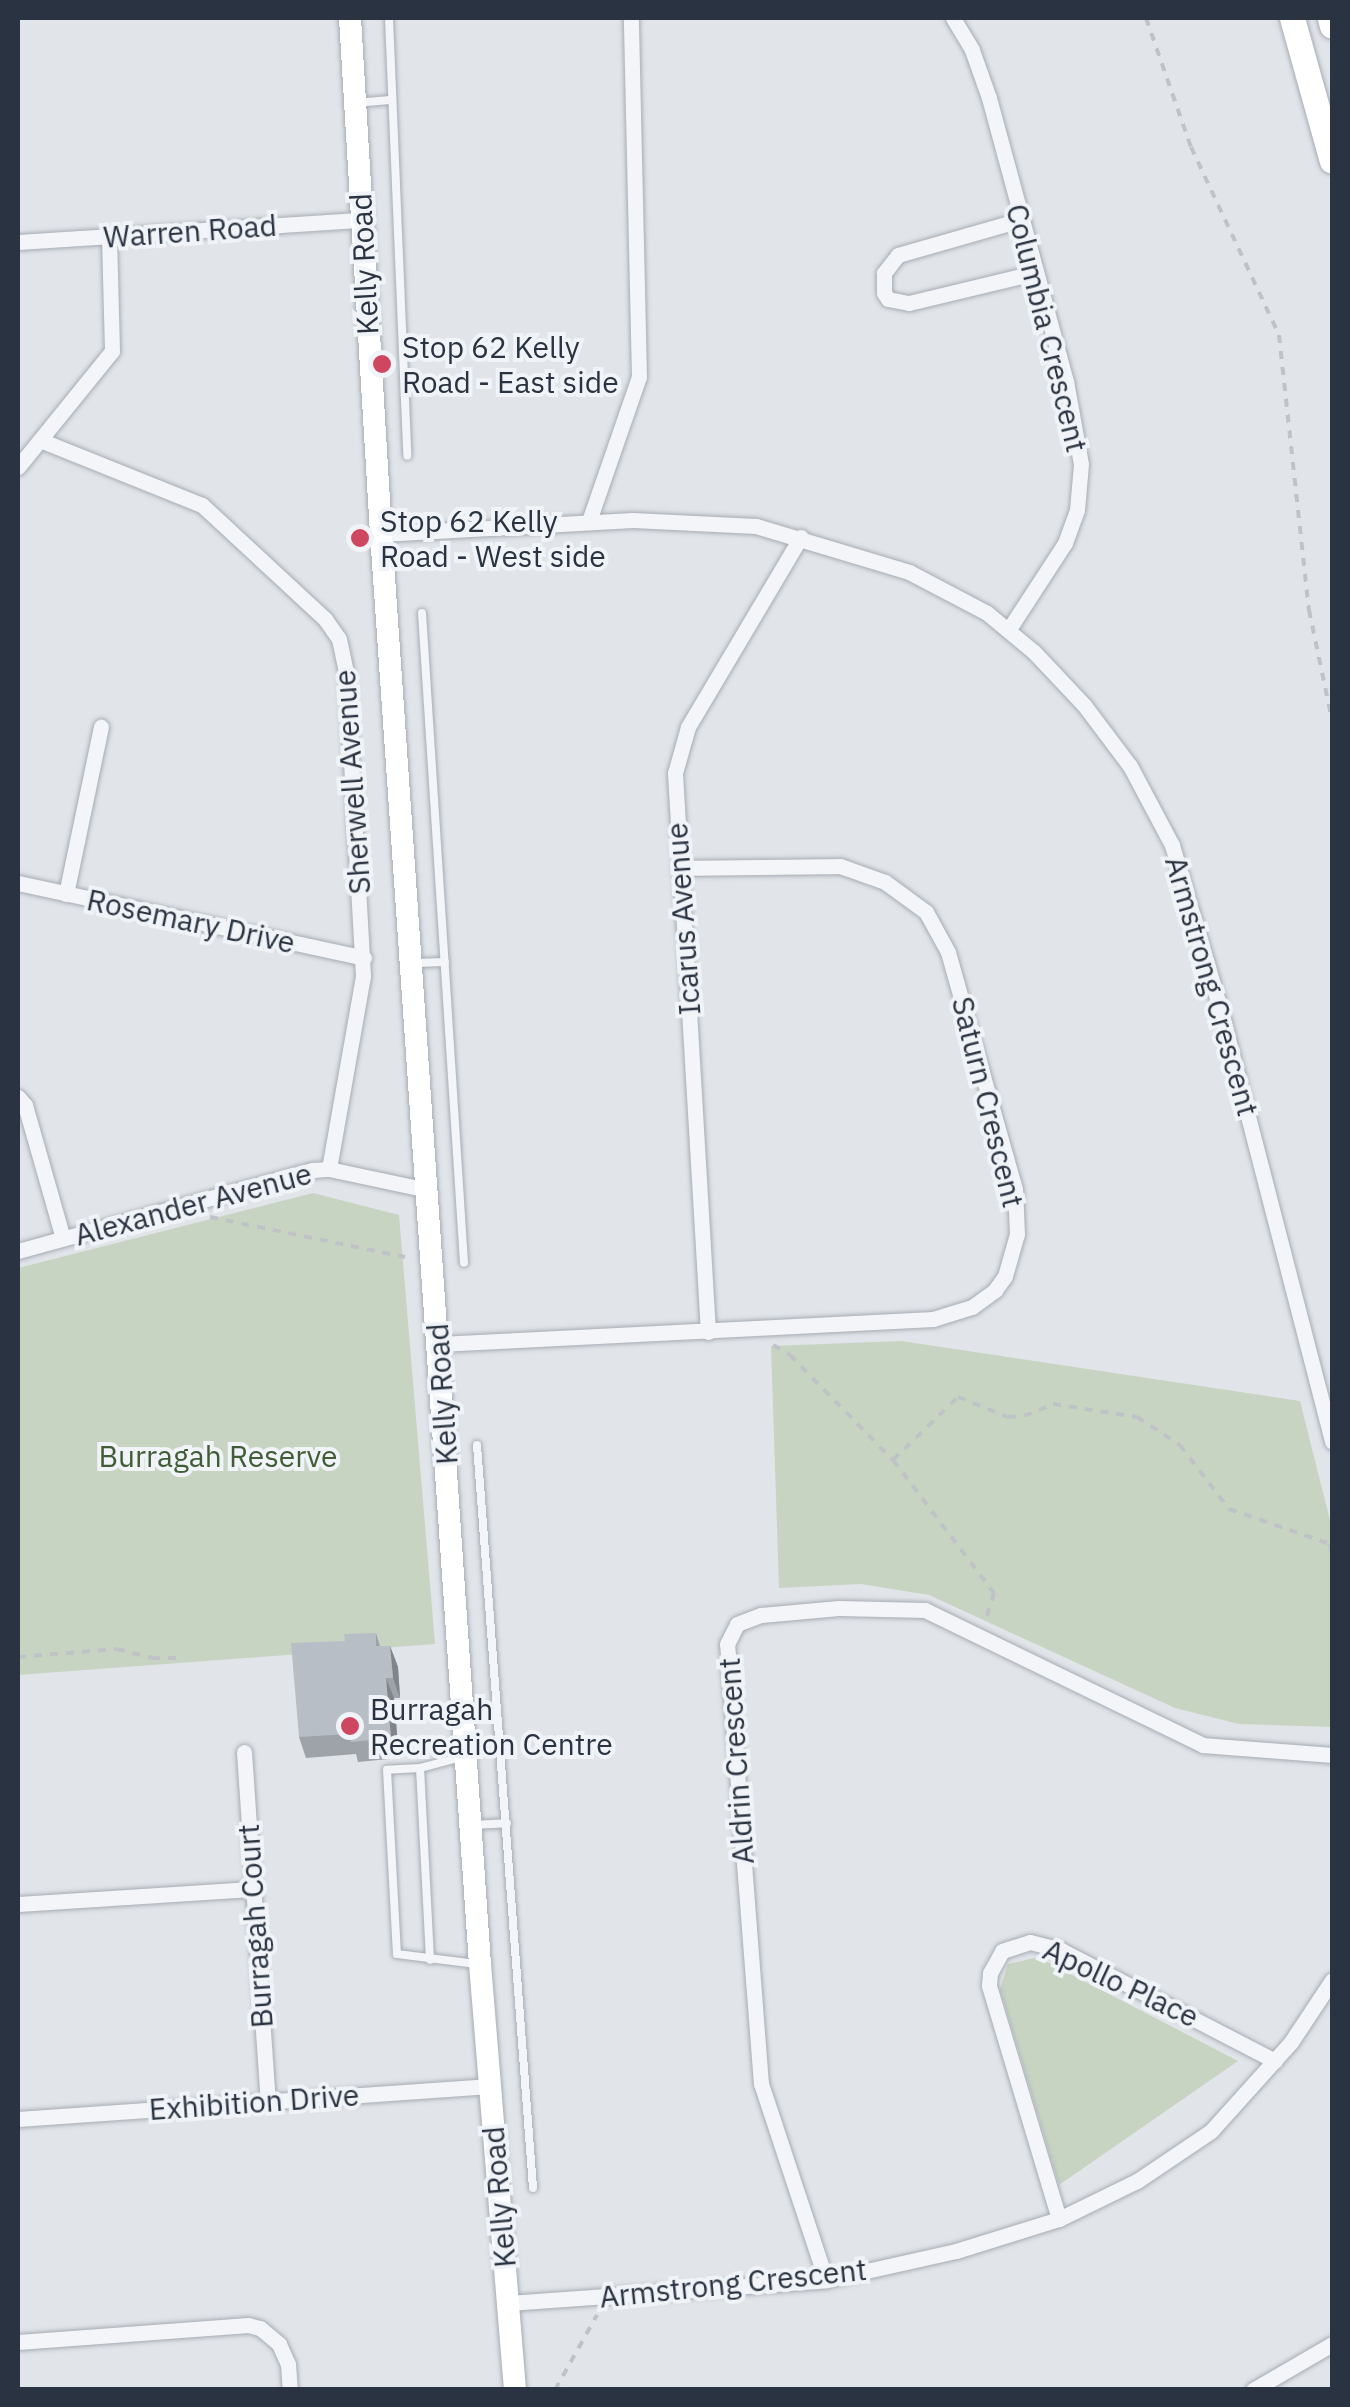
<!DOCTYPE html>
<style>
body{margin:0}
#map{position:relative;width:1350px;height:2407px;overflow:hidden;background:#e1e5ea;font-family:"IBM Plex Sans",sans-serif}
div>[style]{position:absolute}
.green>*{inset:0;background:#c7d4c2}
.path>*{height:4px;margin-top:-2px;transform-origin:0;background:repeating-linear-gradient(90deg,#bfc3c8 0 8px,transparent 0 16px)}
.roads{filter:drop-shadow(0 0 2px #a6acb4) drop-shadow(0 0 2px #a6acb4)}
.lane>*{height:8px;margin:-4px;padding:0 4px;transform-origin:4px;border-radius:4px;background:#f4f5f8}
.street>*{height:15px;margin:-7.5px;padding:0 7.5px;transform-origin:7.5px;border-radius:7.5px;background:#f4f5f8}
.secondary>*{height:22px;margin:-11px;padding:0 11px;transform-origin:11px;border-radius:11px;background:#fff}
.primary>*{height:25px;margin:-12.5px;padding:0 12.5px;transform-origin:12.5px;border-radius:12.5px;background:#fff}
.wall>*{inset:0;background:#9ea3aa}
.shaded-wall>*{inset:0;background:#81858b}
.building>*{inset:0;background:#b8bec6}
.dots>*{width:28px;height:28px;translate:-50% -50%;box-sizing:border-box;border:5px solid #f0f3f7;border-radius:50%}
span{translate:-50% -50%;white-space:nowrap;text-align:center;line-height:1.15;-webkit-text-stroke:8px #f0f3f7;paint-order:stroke}
.street-label{font-size:30px;color:#293341}
.poi-label{font-size:30px;color:#293341}
.left{translate:0 -50%;text-align:left}
.park-label{font-size:30px;color:#405d36}
.frame{position:absolute;inset:0;border:20px solid #293341;pointer-events:none}
</style>
<div id="map">
<div class="green">
<i style="clip-path:polygon(313px 1193px,399px 1215px,435px 1644px,18px 1675px,18px 1268px)"></i>
<i style="clip-path:polygon(901px 1341px,1300px 1401px,1332px 1528px,1332px 1727px,1239px 1724px,1175px 1708px,929px 1595px,861px 1584px,779px 1588px,771px 1346px)"></i>
<i style="clip-path:polygon(1038px 1957px,1238px 2061px,1059px 2185px,1000px 1989px,1008px 1964px)"></i>
</div>
<div class="path">
<i style="left:1146px;top:18px;width:137px;rotate:70.8deg"></i>
<i style="left:1191px;top:147px;width:208px;rotate:64.9deg"></i>
<i style="left:1279px;top:335px;width:277px;rotate:83.8deg"></i>
<i style="left:1309px;top:610px;width:112px;rotate:78.2deg"></i>
<i style="left:210px;top:1217px;width:199px;rotate:11.6deg"></i>
<i style="left:773px;top:1345px;width:20px;rotate:30deg"></i>
<i style="left:790px;top:1355px;width:147px;rotate:45.6deg"></i>
<i style="left:893px;top:1460px;width:167px;rotate:52.8deg"></i>
<i style="left:994px;top:1593px;width:31px;rotate:107deg"></i>
<i style="left:893px;top:1460px;width:91px;rotate:-44.1deg"></i>
<i style="left:958px;top:1397px;width:54px;rotate:21.8deg"></i>
<i style="left:1008px;top:1417px;width:16px;rotate:-4deg"></i>
<i style="left:1024px;top:1416px;width:31px;rotate:-22deg"></i>
<i style="left:1053px;top:1404px;width:85px;rotate:8.8deg"></i>
<i style="left:1137px;top:1417px;width:51px;rotate:33.1deg"></i>
<i style="left:1180px;top:1445px;width:81px;rotate:52.6deg"></i>
<i style="left:1229px;top:1509px;width:107px;rotate:19.1deg"></i>
<i style="left:1330px;top:1544px;width:15px;rotate:82deg"></i>
<i style="left:18px;top:1657px;width:99px;rotate:-4.6deg"></i>
<i style="left:117px;top:1649px;width:36px;rotate:14deg"></i>
<i style="left:152px;top:1658px;width:28px"></i>
<i style="left:555px;top:2390px;width:86px;rotate:-60.8deg"></i>
</div>
<div class="roads">
<div class="lane">
<i style="left:389px;top:18px;width:438px;rotate:87.6deg"></i>
<i style="left:356px;top:103px;width:36px;rotate:-5deg"></i>
<i style="left:422px;top:613px;width:651px;rotate:86.3deg"></i>
<i style="left:415px;top:963px;width:30px;rotate:-2deg"></i>
<i style="left:477px;top:1445px;width:745px;rotate:85.69deg"></i>
<i style="left:462px;top:1757px;width:43px;rotate:165.3deg"></i>
<i style="left:420px;top:1768px;width:33px;rotate:177deg"></i>
<i style="left:387px;top:1770px;width:184px;rotate:86.9deg"></i>
<i style="left:397px;top:1954px;width:80px;rotate:7.2deg"></i>
<i style="left:420px;top:1768px;width:192px;rotate:87deg"></i>
<i style="left:472px;top:1825px;width:35px;rotate:-3deg"></i>
</div>
<div class="street">
<i style="left:953px;top:18px;width:37px;rotate:59deg"></i>
<i style="left:972px;top:50px;width:51px;rotate:70.5deg"></i>
<i style="left:989px;top:98px;width:293px;rotate:74.8deg"></i>
<i style="left:1066px;top:381px;width:84px;rotate:79.8deg"></i>
<i style="left:1081px;top:464px;width:46px;rotate:95deg"></i>
<i style="left:1077px;top:510px;width:35px;rotate:110deg"></i>
<i style="left:1065px;top:543px;width:103px;rotate:123.1deg"></i>
<i style="left:1020px;top:220px;width:127px;rotate:164deg"></i>
<i style="left:898px;top:255px;width:23px;rotate:128deg"></i>
<i style="left:884px;top:273px;width:20px;rotate:90deg"></i>
<i style="left:884px;top:293px;width:7px;rotate:56deg"></i>
<i style="left:888px;top:299px;width:21px;rotate:11deg"></i>
<i style="left:909px;top:303px;width:129px;rotate:-13.5deg"></i>
<i style="left:18px;top:242px;width:345px;rotate:-3.7deg"></i>
<i style="left:40px;top:440px;width:175px;rotate:21.9deg"></i>
<i style="left:202px;top:505px;width:168px;rotate:42.8deg"></i>
<i style="left:325px;top:619px;width:24px;rotate:55deg"></i>
<i style="left:339px;top:639px;width:34px;rotate:78deg"></i>
<i style="left:346px;top:672px;width:304px;rotate:86.8deg"></i>
<i style="left:363px;top:976px;width:196px;rotate:100deg"></i>
<i style="left:18px;top:467px;width:149px;rotate:-51deg"></i>
<i style="left:112px;top:351px;width:114px;rotate:-91.5deg"></i>
<i style="left:589px;top:521px;width:152px;rotate:-70.9deg"></i>
<i style="left:639px;top:377px;width:359px;rotate:-91.3deg"></i>
<i style="left:381px;top:534px;width:252px;rotate:-3.2deg"></i>
<i style="left:633px;top:520px;width:123px;rotate:2.8deg"></i>
<i style="left:756px;top:526px;width:160px;rotate:16.7deg"></i>
<i style="left:909px;top:572px;width:88px;rotate:27.7deg"></i>
<i style="left:987px;top:613px;width:61px;rotate:39.7deg"></i>
<i style="left:1034px;top:652px;width:73px;rotate:46.7deg"></i>
<i style="left:1084px;top:705px;width:76px;rotate:53deg"></i>
<i style="left:1130px;top:766px;width:89px;rotate:62deg"></i>
<i style="left:1172px;top:845px;width:170px;rotate:73.6deg"></i>
<i style="left:1220px;top:1008px;width:448px;rotate:75.5deg"></i>
<i style="left:18px;top:883px;width:354px;rotate:12.2deg"></i>
<i style="left:66px;top:894px;width:171px;rotate:-78.2deg"></i>
<i style="left:18px;top:1097px;width:11px;rotate:49deg"></i>
<i style="left:25px;top:1105px;width:138px;rotate:74.1deg"></i>
<i style="left:18px;top:1251px;width:306px;rotate:-15.4deg"></i>
<i style="left:313px;top:1170px;width:16px;rotate:-4deg"></i>
<i style="left:329px;top:1169px;width:101px;rotate:12deg"></i>
<i style="left:708px;top:1332px;width:560px;rotate:-93.38deg"></i>
<i style="left:675px;top:773px;width:48px;rotate:-74.2deg"></i>
<i style="left:688px;top:727px;width:221px;rotate:-59.3deg"></i>
<i style="left:439px;top:1344px;width:495px;rotate:-2.9deg"></i>
<i style="left:933px;top:1319px;width:41px;rotate:-17.1deg"></i>
<i style="left:972px;top:1307px;width:29px;rotate:-36deg"></i>
<i style="left:995px;top:1290px;width:17px;rotate:-54deg"></i>
<i style="left:1005px;top:1276px;width:44px;rotate:-74.1deg"></i>
<i style="left:1017px;top:1234px;width:45px;rotate:-92.5deg"></i>
<i style="left:1015px;top:1189px;width:246px;rotate:-105.8deg"></i>
<i style="left:948px;top:952px;width:46px;rotate:-118.8deg"></i>
<i style="left:926px;top:912px;width:51px;rotate:-143.8deg"></i>
<i style="left:885px;top:882px;width:48px;rotate:-160.4deg"></i>
<i style="left:840px;top:866px;width:160px;rotate:179.3deg"></i>
<i style="left:244px;top:1752px;width:350px;rotate:86.1deg"></i>
<i style="left:18px;top:1904px;width:234px;rotate:-3.7deg"></i>
<i style="left:18px;top:2119px;width:473px;rotate:-4deg"></i>
<i style="left:1059px;top:2219px;width:244px;rotate:-106.7deg"></i>
<i style="left:989px;top:1985px;width:12px;rotate:-85deg"></i>
<i style="left:990px;top:1973px;width:25px;rotate:-61deg"></i>
<i style="left:1002px;top:1951px;width:29px;rotate:-18deg"></i>
<i style="left:1030px;top:1942px;width:32px;rotate:14deg"></i>
<i style="left:1061px;top:1950px;width:241px;rotate:27.4deg"></i>
<i style="left:826px;top:2280px;width:206px;rotate:-108.3deg"></i>
<i style="left:761px;top:2084px;width:441px;rotate:-94.4deg"></i>
<i style="left:727px;top:1644px;width:22px;rotate:-63deg"></i>
<i style="left:737px;top:1624px;width:26px;rotate:-21deg"></i>
<i style="left:761px;top:1615px;width:78px;rotate:-5.1deg"></i>
<i style="left:839px;top:1608px;width:86px;rotate:1.3deg"></i>
<i style="left:925px;top:1610px;width:309px;rotate:25.9deg"></i>
<i style="left:1203px;top:1745px;width:129px;rotate:4.4deg"></i>
<i style="left:509px;top:2303px;width:318px;rotate:-4.1deg"></i>
<i style="left:826px;top:2280px;width:133px;rotate:-12.6deg"></i>
<i style="left:956px;top:2251px;width:108px;rotate:-17.3deg"></i>
<i style="left:1059px;top:2219px;width:87px;rotate:-26deg"></i>
<i style="left:1137px;top:2181px;width:89px;rotate:-34deg"></i>
<i style="left:1211px;top:2131px;width:120px;rotate:-48deg"></i>
<i style="left:1291px;top:2042px;width:74px;rotate:-56.5deg"></i>
<i style="left:18px;top:2342px;width:231px;rotate:-4.2deg"></i>
<i style="left:248px;top:2325px;width:12px;rotate:14deg"></i>
<i style="left:260px;top:2328px;width:25px;rotate:40deg"></i>
<i style="left:279px;top:2344px;width:22px;rotate:66deg"></i>
<i style="left:288px;top:2364px;width:26px;rotate:86deg"></i>
<i style="left:1253px;top:2390px;width:91px;rotate:-30.2deg"></i>
</div>
<div class="secondary">
<i style="left:350px;top:18px;width:517px;rotate:86.56deg"></i>
<i style="left:381px;top:534px;width:1433px;rotate:86.04deg"></i>
<i style="left:480px;top:1964px;width:427px;rotate:85.3deg"></i>
</div>
<div class="primary">
<i style="left:1292px;top:18px;width:148px;rotate:74.4deg"></i>
<i style="left:1330px;top:18px;width:8px;rotate:76deg"></i>
</div>
</div>
<div class="wall">
<i style="clip-path:polygon(376px 1633px,380px 1646px,390px 1646px,398px 1667px,400px 1698px,394px 1698px,399px 1758px,358px 1762px,356px 1754px,306px 1758px,299px 1737px,345px 1641px)"></i>
</div>
<div class="shaded-wall">
<i style="clip-path:polygon(390px 1646px,398px 1667px,400px 1698px,393px 1678px)"></i>
<i style="clip-path:polygon(386px 1678px,394px 1698px,399px 1758px,391px 1738px)"></i>
</div>
<div class="building">
<i style="clip-path:polygon(376px 1633px,376px 1646px,390px 1646px,393px 1678px,386px 1678px,391px 1738px,351px 1742px,350px 1734px,299px 1737px,291px 1643px,345px 1641px,344px 1634px)"></i>
</div>
<div class="dots">
<i style="left:382px;top:364px;background:#cf4661"></i>
<i style="left:360px;top:538px;background:#cf4661"></i>
<i style="left:350px;top:1726px;background:#cf4661"></i>
</div>
<div class="street-label">
<span style="left:190px;top:231px;rotate:-4deg">Warren Road</span>
<span style="left:364px;top:264px;rotate:-93deg">Kelly Road</span>
<span style="left:1047px;top:328px;rotate:76deg">Columbia Crescent</span>
<span style="left:352px;top:782px;rotate:-94deg">Sherwell Avenue</span>
<span style="left:683px;top:919px;rotate:-94deg">Icarus Avenue</span>
<span style="left:191px;top:921px;rotate:12deg">Rosemary Drive</span>
<span style="left:1212px;top:986px;rotate:74deg">Armstrong Crescent</span>
<span style="left:988px;top:1102px;rotate:76deg">Saturn Crescent</span>
<span style="left:193px;top:1204px;rotate:-15deg">Alexander Avenue</span>
<span style="left:442px;top:1394px;rotate:-94deg">Kelly Road</span>
<span style="left:736px;top:1761px;rotate:-94deg">Aldrin Crescent</span>
<span style="left:255px;top:1926px;rotate:-94deg">Burragah Court</span>
<span style="left:1121px;top:1983px;rotate:25deg">Apollo Place</span>
<span style="left:254px;top:2102px;rotate:-4deg">Exhibition Drive</span>
<span style="left:499px;top:2197px;rotate:-95deg">Kelly Road</span>
<span style="left:733px;top:2283px;rotate:-6deg">Armstrong Crescent</span>
</div>
<div class="poi-label">
<span class="left" style="left:402px;top:364px">Stop 62 Kelly<br>Road - East side</span>
<span class="left" style="left:380px;top:538px">Stop 62 Kelly<br>Road - West side</span>
<span class="left" style="left:370px;top:1726px">Burragah<br>Recreation Centre</span>
</div>
<div class="park-label">
<span style="left:218px;top:1456px">Burragah Reserve</span>
</div>
<div class="frame"></div>
</div>
